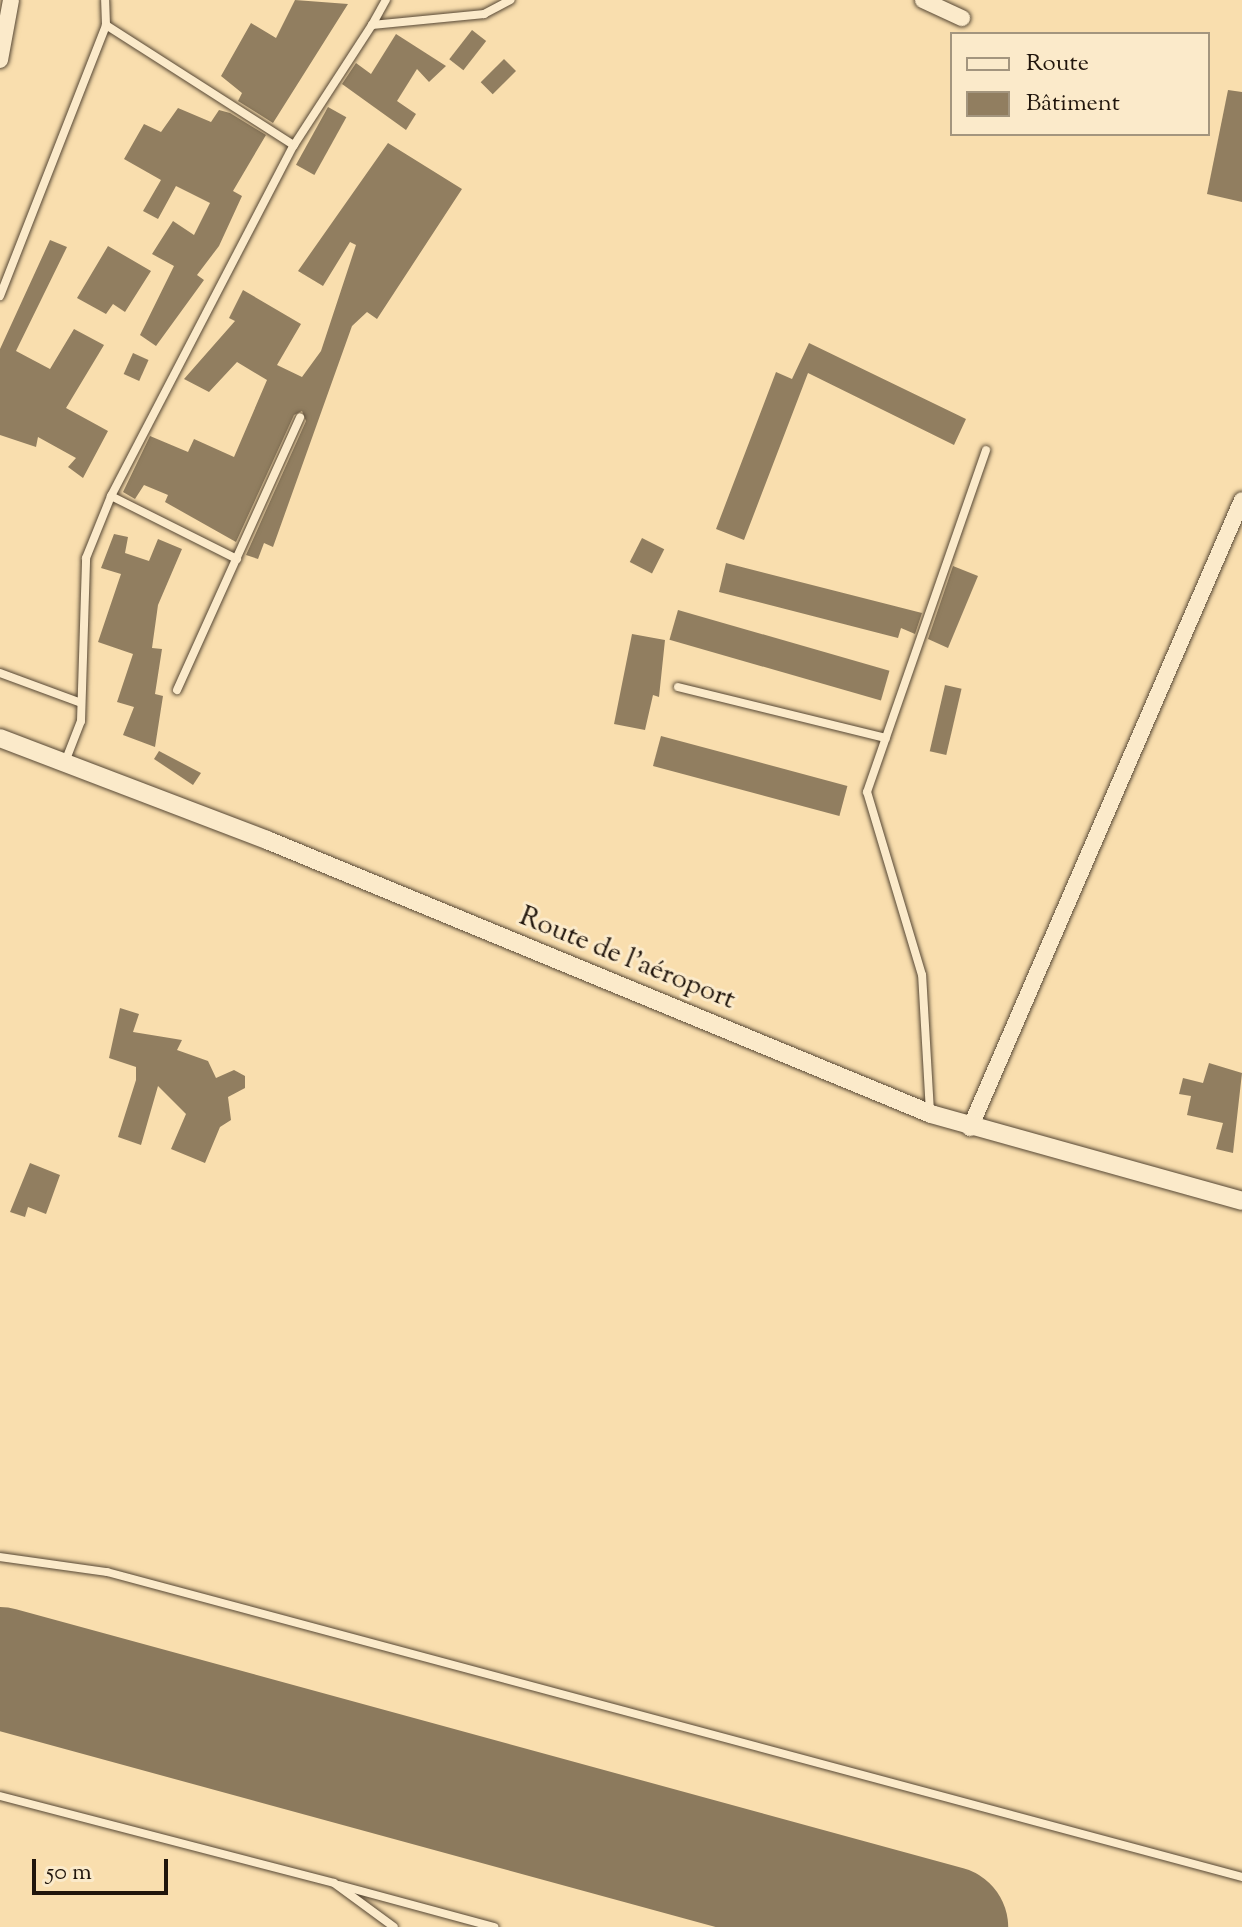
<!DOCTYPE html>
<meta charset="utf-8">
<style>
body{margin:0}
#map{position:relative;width:1242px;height:1927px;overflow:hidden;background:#f9deae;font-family:"Sorts Mill Goudy",serif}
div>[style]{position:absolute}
.runway>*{height:122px;margin:-61px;padding:0 61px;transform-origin:61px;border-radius:61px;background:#8c7a5d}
.building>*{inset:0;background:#917e60;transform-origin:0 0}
.roads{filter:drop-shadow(0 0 2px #564734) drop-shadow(0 0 2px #564734)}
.service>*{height:8px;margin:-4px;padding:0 4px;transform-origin:4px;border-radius:4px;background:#fbeaca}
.minor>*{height:16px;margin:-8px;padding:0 8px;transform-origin:8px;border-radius:8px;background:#fbeaca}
.tertiary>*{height:18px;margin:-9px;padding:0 9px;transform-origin:9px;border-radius:9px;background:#fbeaca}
span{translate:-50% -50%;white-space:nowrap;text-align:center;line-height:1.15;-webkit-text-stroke:6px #fbeaca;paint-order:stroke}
.street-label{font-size:28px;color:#20150c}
.legend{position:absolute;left:950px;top:32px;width:260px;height:104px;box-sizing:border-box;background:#fbeaca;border:2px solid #a3957e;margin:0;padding:10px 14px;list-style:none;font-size:24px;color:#20150c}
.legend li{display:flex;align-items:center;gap:16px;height:40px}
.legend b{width:40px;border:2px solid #a3957e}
.scale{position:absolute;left:32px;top:1859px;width:136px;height:36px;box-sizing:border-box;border:4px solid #20150c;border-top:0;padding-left:10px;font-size:24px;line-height:28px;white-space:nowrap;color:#20150c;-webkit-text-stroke:6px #fbeaca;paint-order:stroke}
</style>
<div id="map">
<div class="runway">
<i style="left:0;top:1668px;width:982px;rotate:15.3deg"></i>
</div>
<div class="building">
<i style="clip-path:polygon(295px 0,348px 4px,273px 123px,238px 101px,242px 93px,221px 76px,251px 23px,276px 38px)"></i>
<i style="left:472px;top:30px;width:18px;height:37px;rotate:38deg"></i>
<i style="clip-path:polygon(396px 34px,446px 66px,429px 82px,417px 69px,397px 101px,416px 114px,406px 130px,342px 84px,356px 63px,371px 74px)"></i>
<i style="left:504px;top:59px;width:17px;height:33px;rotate:45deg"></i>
<i style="clip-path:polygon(1228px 90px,1242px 92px,1242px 202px,1207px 194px)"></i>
<i style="left:328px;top:107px;width:21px;height:66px;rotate:29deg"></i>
<i style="clip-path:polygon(178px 108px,211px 122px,219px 110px,230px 113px,266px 135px,233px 191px,242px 196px,219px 246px,197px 275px,204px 280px,156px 346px,140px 335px,174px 266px,152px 254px,173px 221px,194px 235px,210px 203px,176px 186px,158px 219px,143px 211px,161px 180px,124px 159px,144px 124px,161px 132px)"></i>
<i style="clip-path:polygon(388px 143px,462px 189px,377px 319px,367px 312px,352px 326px,273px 547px,264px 543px,258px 559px,246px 555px,306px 421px,302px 411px,294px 415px,236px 542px,165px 502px,168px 495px,144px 485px,135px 499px,123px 492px,150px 436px,188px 452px,194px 439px,234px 457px,267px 380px,237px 362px,209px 392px,184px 379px,235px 321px,229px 318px,243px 290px,301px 324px,277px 365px,302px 377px,321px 351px,356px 245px,350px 242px,323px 286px,298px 271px)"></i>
<i style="clip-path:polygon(50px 240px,67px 247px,16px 351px,50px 369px,74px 329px,104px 345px,66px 408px,108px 431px,83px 478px,68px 467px,76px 458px,38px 437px,36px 447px,0 435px,0 349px)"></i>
<i style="clip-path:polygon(108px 246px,151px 271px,125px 312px,113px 304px,106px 314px,77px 298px)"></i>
<i style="clip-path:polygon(809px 343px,966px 419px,954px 445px,808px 373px,744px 540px,716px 529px,776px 372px,792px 379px)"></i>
<i style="left:133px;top:353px;width:17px;height:23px;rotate:24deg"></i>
<i style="clip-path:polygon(114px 534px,128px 537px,125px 553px,149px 561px,158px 539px,182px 549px,158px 605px,152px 648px,162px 649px,155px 694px,163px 696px,155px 747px,123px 735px,134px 707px,117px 702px,133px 654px,98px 642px,121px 574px,101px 568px)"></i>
<i style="left:642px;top:538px;width:25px;height:27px;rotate:27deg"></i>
<i style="clip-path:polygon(726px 563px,922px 613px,915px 634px,901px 628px,898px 638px,719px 592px)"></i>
<i style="clip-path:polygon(953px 566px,978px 576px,948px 648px,928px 639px)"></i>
<i style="left:678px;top:610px;width:220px;height:31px;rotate:16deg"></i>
<i style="clip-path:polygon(632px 634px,665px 640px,659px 697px,653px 695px,645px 730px,614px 724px)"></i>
<i style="left:945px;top:685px;width:17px;height:68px;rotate:13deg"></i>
<i style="left:661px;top:736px;width:193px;height:31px;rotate:15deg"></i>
<i style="clip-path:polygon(159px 751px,201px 773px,193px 785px,154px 759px)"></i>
<i style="clip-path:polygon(120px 1008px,139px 1014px,133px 1032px,182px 1040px,177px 1050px,208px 1061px,216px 1078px,234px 1070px,245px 1076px,245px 1088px,228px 1097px,231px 1120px,220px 1127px,205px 1163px,171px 1149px,186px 1114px,158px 1086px,141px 1145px,118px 1137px,136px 1080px,136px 1067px,109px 1058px)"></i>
<i style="clip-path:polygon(1209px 1063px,1242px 1073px,1233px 1153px,1216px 1149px,1223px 1123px,1187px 1115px,1191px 1096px,1179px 1094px,1183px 1078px,1203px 1083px)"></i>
<i style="clip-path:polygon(30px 1163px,60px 1175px,46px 1214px,28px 1207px,25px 1217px,10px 1212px)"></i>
</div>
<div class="roads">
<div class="service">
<i style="left:106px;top:25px;width:223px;rotate:32.6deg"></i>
<i style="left:372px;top:25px;width:29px;rotate:-61deg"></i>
<i style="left:0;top:296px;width:291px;rotate:-68.6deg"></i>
<i style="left:106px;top:25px;width:25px;rotate:-92deg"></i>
<i style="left:111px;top:496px;width:141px;rotate:26.6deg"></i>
<i style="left:0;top:673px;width:86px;rotate:20.3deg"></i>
<i style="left:678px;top:687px;width:214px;rotate:13.8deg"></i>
<i style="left:177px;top:690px;width:299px;rotate:-65.7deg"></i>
<i style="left:65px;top:762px;width:44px;rotate:-68.7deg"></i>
<i style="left:81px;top:721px;width:163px;rotate:-88.2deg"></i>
<i style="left:86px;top:558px;width:67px;rotate:-68deg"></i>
<i style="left:111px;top:496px;width:396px;rotate:-62.5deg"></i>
<i style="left:294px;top:145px;width:143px;rotate:-57deg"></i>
<i style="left:372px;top:25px;width:113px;rotate:-5.6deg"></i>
<i style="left:484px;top:14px;width:30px;rotate:-28deg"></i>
<i style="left:930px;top:1112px;width:137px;rotate:-93.3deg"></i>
<i style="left:922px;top:975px;width:191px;rotate:-106.7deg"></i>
<i style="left:867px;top:792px;width:362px;rotate:-70.8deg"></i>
<i style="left:0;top:1557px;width:108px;rotate:8deg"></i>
<i style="left:107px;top:1572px;width:1175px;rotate:15.04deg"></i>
<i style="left:0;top:1796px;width:345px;rotate:14.6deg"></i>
<i style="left:334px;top:1883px;width:74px;rotate:36.3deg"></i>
<i style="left:339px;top:1885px;width:161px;rotate:15.2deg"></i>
</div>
<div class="minor">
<i style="left:923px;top:0;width:43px;rotate:24.8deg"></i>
<i style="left:0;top:60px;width:61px;rotate:-79.6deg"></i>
<i style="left:970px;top:1128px;width:684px;rotate:-66.58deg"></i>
</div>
<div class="tertiary">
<i style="left:0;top:738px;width:286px;rotate:20.9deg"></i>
<i style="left:267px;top:840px;width:718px;rotate:22.42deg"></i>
<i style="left:931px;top:1114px;width:323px;rotate:15.6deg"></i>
</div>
</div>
<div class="street-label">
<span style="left:627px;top:959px;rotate:22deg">Route de l'aéroport</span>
</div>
<ul class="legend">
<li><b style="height:10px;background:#fbeaca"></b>Route</li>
<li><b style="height:22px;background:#917e60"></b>Bâtiment</li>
</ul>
<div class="scale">50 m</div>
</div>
